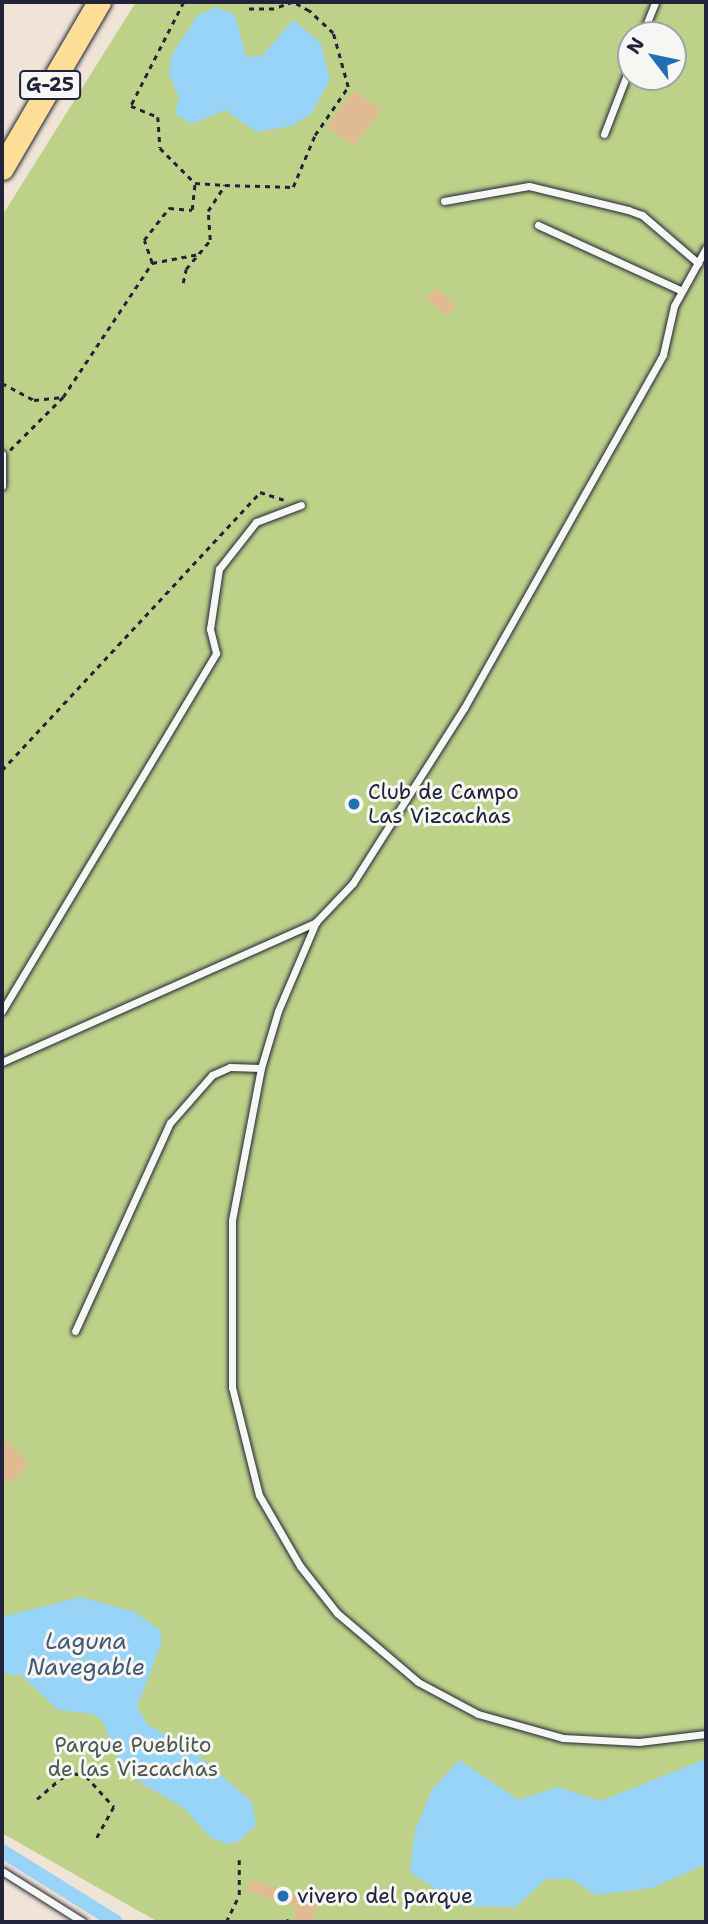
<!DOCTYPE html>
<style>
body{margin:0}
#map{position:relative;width:708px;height:1924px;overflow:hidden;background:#efe4d5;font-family:"Shantell Sans",sans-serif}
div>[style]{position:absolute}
.green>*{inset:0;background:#bdd288}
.water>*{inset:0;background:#98d3f8}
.canal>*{height:14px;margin:-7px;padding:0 7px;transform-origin:7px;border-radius:7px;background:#98d3f8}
.building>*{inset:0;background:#e0bb91;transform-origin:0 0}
.path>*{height:2.5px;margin-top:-1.25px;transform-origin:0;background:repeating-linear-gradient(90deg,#22223b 0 5px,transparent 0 10px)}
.roads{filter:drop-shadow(0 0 2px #22223b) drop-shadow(0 0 2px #22223b)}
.lane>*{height:7px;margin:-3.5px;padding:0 3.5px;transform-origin:3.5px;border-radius:3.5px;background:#f6f6f2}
.primary>*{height:23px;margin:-11.5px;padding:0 11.5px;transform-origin:11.5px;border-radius:11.5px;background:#fdde96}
.dots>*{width:19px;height:19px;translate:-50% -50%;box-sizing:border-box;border:4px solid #f6f6f2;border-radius:50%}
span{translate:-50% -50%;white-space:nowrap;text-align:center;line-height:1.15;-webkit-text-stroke:6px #f6f6f2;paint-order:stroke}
.shield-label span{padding:2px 5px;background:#f6f6f2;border:2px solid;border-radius:5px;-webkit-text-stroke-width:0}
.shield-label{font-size:19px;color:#22223b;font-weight:700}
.poi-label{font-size:21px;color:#22223b}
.left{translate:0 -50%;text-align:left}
.park-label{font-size:21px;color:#505752}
.water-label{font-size:23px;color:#455774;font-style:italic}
.frame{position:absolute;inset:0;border:4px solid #22223b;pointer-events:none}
.north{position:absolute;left:617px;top:21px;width:70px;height:70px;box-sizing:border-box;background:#f6f6f2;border:2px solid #a1a1a9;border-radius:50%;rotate:302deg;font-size:19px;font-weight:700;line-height:28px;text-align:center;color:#22223b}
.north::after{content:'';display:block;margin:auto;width:24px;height:32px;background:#1f6fb2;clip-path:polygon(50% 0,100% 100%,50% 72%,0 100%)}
</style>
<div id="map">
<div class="green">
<i style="clip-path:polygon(evenodd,136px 2px,706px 2px,706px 1922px,158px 1922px,2px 1833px,2px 216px,136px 2px,631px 35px,673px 35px,673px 77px,631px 77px,631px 35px)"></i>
</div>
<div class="water">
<i style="clip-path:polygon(216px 7px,235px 15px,246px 57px,262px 56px,293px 20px,321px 43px,330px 80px,311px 114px,292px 126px,256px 132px,225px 110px,192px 124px,175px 114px,179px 97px,169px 74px,171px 56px,197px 16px)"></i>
<i style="clip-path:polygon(80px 1597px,135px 1612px,161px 1631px,161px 1644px,137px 1707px,148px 1725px,188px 1747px,252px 1802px,256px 1825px,238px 1842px,227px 1844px,211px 1838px,185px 1809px,133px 1778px,118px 1761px,103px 1722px,93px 1714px,58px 1710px,22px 1676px,2px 1673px,2px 1617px)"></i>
<i style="clip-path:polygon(706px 1759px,706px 1864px,653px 1888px,596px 1895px,571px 1879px,546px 1879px,516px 1907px,460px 1906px,410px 1872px,415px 1830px,432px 1790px,459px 1760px,519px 1800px,557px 1787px,601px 1801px)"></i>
</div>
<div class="canal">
<i style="left:2px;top:1851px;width:134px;rotate:31.9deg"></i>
</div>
<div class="building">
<i style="left:353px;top:90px;width:34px;height:45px;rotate:36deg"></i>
<i style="left:436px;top:288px;width:27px;height:14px;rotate:42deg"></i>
<i style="clip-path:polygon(2px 1438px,29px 1463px,9px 1484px,2px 1478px)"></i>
<i style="clip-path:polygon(250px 1880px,318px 1901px,312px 1922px,293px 1922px,297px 1907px,247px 1891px)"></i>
</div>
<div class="path">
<i style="left:184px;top:2px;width:117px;rotate:117deg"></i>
<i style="left:131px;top:106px;width:29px;rotate:22deg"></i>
<i style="left:158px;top:117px;width:31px;rotate:86deg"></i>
<i style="left:160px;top:148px;width:49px;rotate:45deg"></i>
<i style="left:152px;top:263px;width:24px;rotate:-109deg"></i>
<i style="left:144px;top:240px;width:41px;rotate:-52deg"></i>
<i style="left:169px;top:208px;width:23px;rotate:5deg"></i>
<i style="left:192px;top:210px;width:27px;rotate:-84deg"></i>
<i style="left:195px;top:183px;width:30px;rotate:4deg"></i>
<i style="left:183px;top:283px;width:14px;rotate:-78deg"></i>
<i style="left:186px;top:269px;width:38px;rotate:-50deg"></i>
<i style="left:210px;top:240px;width:29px;rotate:-94deg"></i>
<i style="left:208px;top:211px;width:31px;rotate:-57deg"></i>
<i style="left:225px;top:185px;width:68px;rotate:1.7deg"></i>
<i style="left:293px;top:187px;width:56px;rotate:-67.1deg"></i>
<i style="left:315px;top:135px;width:58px;rotate:-55.5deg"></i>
<i style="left:348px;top:87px;width:56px;rotate:-105.5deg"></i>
<i style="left:333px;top:33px;width:33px;rotate:-137deg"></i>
<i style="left:309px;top:11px;width:18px;rotate:-151deg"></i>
<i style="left:293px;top:2px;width:20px;rotate:160deg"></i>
<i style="left:274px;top:9px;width:26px;rotate:180deg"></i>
<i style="left:2px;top:383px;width:36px;rotate:28deg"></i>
<i style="left:34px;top:400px;width:29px;rotate:-6deg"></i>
<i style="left:10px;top:450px;width:75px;rotate:-45deg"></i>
<i style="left:63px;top:397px;width:161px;rotate:-56.4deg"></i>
<i style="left:152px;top:263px;width:48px;rotate:-10.8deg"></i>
<i style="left:2px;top:770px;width:379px;rotate:-47.1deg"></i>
<i style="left:260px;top:492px;width:25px;rotate:18deg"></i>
<i style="left:37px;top:1799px;width:30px;rotate:-41deg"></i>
<i style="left:60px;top:1779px;width:14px;rotate:-25deg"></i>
<i style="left:73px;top:1773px;width:13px;rotate:13deg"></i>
<i style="left:86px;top:1776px;width:42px;rotate:47.9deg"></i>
<i style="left:114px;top:1807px;width:39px;rotate:119deg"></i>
<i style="left:226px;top:1922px;width:30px;rotate:-64deg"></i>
<i style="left:239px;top:1895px;width:35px;rotate:-90deg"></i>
<i style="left:287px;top:1922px;width:3px;rotate:-72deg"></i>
</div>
<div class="roads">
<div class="lane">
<i style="left:642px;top:35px;width:35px;rotate:-68deg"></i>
<i style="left:604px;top:134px;width:75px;rotate:-68.9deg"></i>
<i style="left:444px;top:201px;width:86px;rotate:-10deg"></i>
<i style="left:529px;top:186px;width:102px;rotate:13.6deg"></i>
<i style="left:628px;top:210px;width:15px;rotate:20deg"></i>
<i style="left:642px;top:215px;width:74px;rotate:40.6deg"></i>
<i style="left:538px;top:225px;width:158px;rotate:24.6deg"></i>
<i style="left:706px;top:248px;width:66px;rotate:118.9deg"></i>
<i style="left:674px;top:306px;width:50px;rotate:102.7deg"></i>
<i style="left:663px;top:355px;width:405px;rotate:119.4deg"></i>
<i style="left:464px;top:708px;width:207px;rotate:122.4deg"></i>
<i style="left:353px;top:883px;width:54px;rotate:133.5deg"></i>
<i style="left:316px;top:922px;width:97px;rotate:113.1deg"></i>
<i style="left:278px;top:1011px;width:59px;rotate:106.6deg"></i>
<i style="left:261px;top:1068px;width:155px;rotate:100.8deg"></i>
<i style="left:232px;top:1220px;width:167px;rotate:90deg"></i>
<i style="left:232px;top:1387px;width:111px;rotate:76deg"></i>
<i style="left:259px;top:1495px;width:82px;rotate:60deg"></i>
<i style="left:300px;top:1566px;width:60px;rotate:51.8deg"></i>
<i style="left:337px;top:1613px;width:106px;rotate:40.4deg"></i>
<i style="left:418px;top:1682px;width:68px;rotate:28.1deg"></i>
<i style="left:478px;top:1714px;width:88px;rotate:15.8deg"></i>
<i style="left:563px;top:1738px;width:76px;rotate:3deg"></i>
<i style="left:639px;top:1742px;width:67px;rotate:-6.8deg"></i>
<i style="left:2px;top:454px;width:32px;rotate:90deg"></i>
<i style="left:2px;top:1011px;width:417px;rotate:-59.1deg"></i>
<i style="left:216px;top:653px;width:25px;rotate:-104deg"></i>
<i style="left:210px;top:629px;width:61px;rotate:-81.5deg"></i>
<i style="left:219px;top:569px;width:60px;rotate:-51.8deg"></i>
<i style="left:256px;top:522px;width:48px;rotate:-20.7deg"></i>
<i style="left:2px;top:1062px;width:344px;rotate:-24deg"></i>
<i style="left:75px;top:1331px;width:229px;rotate:-65.5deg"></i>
<i style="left:170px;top:1123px;width:64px;rotate:-48.8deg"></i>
<i style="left:212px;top:1075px;width:20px;rotate:-24deg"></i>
<i style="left:230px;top:1067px;width:31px;rotate:2deg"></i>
<i style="left:2px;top:1871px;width:96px;rotate:32.2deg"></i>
</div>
<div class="primary">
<i style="left:2px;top:168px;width:192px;rotate:-59.7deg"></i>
</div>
</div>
<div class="dots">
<i style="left:354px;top:804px;background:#1f6fb2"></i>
<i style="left:283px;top:1896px;background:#1f6fb2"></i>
</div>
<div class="shield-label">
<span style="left:50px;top:85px">G-25</span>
</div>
<div class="poi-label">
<span class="left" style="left:368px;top:804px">Club de Campo<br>Las Vizcachas</span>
<span class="left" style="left:297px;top:1896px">vivero del parque</span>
</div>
<div class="park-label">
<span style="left:133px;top:1757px">Parque Pueblito<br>de las Vizcachas</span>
</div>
<div class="water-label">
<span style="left:86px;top:1654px">Laguna<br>Navegable</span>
</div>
<div class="frame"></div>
<div class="north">N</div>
</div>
